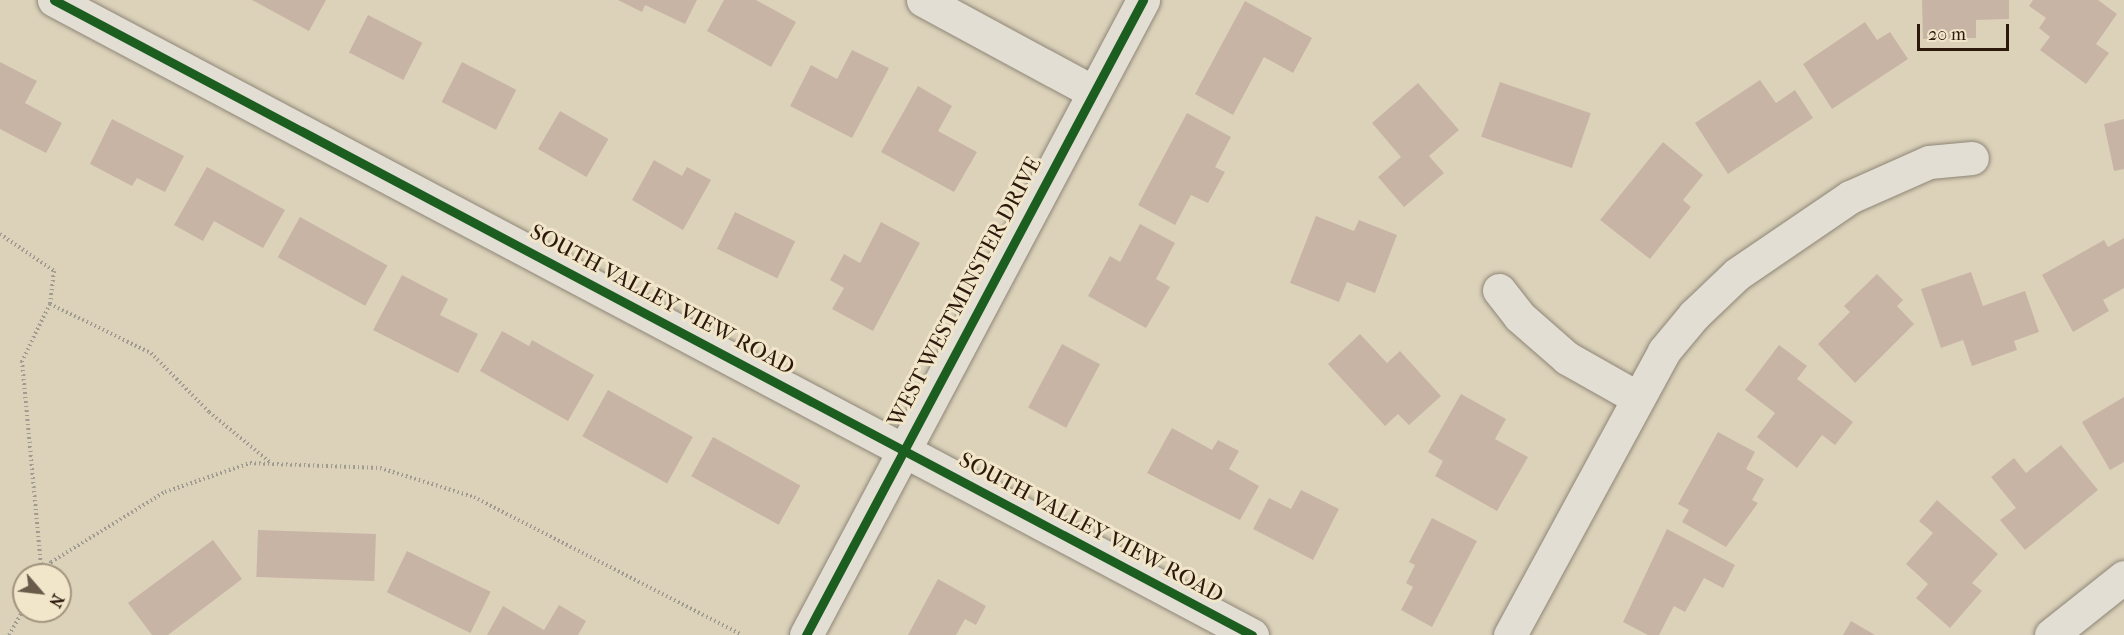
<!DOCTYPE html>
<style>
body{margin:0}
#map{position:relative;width:2124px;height:635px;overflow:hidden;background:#dcd2ba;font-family:"IM FELL French Canon",serif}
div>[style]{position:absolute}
.building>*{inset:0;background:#c7b4a5;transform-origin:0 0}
.path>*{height:4px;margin-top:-2px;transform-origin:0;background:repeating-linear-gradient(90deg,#a09b91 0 1.5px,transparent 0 4.5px)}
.roads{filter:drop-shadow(0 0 2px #8e8677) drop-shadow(0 0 2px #8e8677)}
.minor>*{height:33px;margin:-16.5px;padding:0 16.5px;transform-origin:16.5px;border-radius:16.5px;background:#e3ded3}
.cycleway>*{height:9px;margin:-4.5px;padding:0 4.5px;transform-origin:4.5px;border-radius:4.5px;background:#1b5e20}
span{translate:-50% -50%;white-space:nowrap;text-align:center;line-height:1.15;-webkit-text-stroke:6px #f1e6ca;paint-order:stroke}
.street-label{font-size:22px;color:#2c190c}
.north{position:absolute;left:12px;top:563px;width:60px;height:60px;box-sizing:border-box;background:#f1e6ca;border:2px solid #a2947e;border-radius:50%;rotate:118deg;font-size:16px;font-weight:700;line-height:24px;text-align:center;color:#2c190c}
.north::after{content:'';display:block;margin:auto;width:21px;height:27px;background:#6a5a49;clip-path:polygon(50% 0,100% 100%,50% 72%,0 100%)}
.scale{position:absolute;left:1917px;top:24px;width:92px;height:27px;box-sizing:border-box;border:3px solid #2c190c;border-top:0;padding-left:8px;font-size:18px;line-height:21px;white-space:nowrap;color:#2c190c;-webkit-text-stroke:4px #f1e6ca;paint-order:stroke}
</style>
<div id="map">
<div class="building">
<i style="clip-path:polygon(252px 0,326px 0,309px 31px)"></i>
<i style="clip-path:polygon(618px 0,697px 0,685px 24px,645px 5px,642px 12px)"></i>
<i style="clip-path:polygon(724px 0,756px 0,796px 22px,771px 67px,707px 31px)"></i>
<i style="clip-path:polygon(1922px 0,2009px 0,2009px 19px,1976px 20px,1976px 38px,1923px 39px)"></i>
<i style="clip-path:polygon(2033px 0,2098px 0,2117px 14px,2096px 44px,2109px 53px,2086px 84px,2040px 50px,2050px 37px,2039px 28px,2046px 18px,2029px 6px)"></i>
<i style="clip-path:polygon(1245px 1px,1312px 38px,1293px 73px,1264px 57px,1233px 115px,1195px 94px)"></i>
<i style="left:368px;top:15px;width:61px;height:42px;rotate:27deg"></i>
<i style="clip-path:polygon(1865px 22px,1877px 40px,1890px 32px,1908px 59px,1832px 109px,1803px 64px)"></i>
<i style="clip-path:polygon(852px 50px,889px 68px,852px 138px,790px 106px,811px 65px,837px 79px)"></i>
<i style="clip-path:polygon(0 62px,37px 81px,25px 103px,62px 123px,46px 153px,0 129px)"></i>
<i style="left:462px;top:62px;width:61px;height:45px;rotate:27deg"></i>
<i style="clip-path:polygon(1760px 80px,1776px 103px,1795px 90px,1813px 118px,1728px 174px,1695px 123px)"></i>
<i style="left:1500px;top:82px;width:96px;height:58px;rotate:19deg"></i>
<i style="clip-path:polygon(1418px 83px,1459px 130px,1429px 156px,1444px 173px,1404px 207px,1378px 177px,1401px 157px,1372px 123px)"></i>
<i style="clip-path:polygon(918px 86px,952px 106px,938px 131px,977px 152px,954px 192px,881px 152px)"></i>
<i style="left:560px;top:111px;width:56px;height:44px;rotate:30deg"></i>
<i style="clip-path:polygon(1187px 113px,1231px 137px,1215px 167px,1225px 172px,1208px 203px,1191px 195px,1175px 225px,1138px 205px)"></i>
<i style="clip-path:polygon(112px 119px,184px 156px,165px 192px,137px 178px,132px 186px,90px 164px)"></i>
<i style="clip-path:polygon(2124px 119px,2124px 169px,2114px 171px,2104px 124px)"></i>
<i style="clip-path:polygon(1663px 142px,1703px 175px,1683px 200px,1691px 207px,1650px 259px,1600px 220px)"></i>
<i style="clip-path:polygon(654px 160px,682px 176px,687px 167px,711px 180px,683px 230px,632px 200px)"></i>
<i style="clip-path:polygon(207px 167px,285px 210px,263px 248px,214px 221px,203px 241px,174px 225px)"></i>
<i style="left:735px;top:212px;width:67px;height:41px;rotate:26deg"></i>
<i style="clip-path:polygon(1316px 216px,1354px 231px,1359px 220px,1397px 235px,1375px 293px,1347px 282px,1339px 302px,1290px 283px)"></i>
<i style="left:300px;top:217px;width:100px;height:46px;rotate:29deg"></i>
<i style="clip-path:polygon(881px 222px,920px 243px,873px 331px,832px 309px,844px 288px,830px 280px,844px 254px,860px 263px)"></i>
<i style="clip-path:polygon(1140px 224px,1175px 243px,1156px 279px,1170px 287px,1146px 328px,1088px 296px,1110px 256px,1120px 262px)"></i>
<i style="clip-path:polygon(2124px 238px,2124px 288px,2103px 300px,2109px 311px,2073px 332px,2042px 275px,2104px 240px,2108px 247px)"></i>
<i style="clip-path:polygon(1971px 272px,1983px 306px,2025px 291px,2039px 332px,2014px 341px,2017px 350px,1972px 366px,1963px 340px,1941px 348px,1921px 289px)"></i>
<i style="clip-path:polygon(1877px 274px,1903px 300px,1897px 306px,1914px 324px,1855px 383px,1818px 344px,1850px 312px,1844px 306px)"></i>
<i style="clip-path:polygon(402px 275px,448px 299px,440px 315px,478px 334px,458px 373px,373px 330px)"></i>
<i style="clip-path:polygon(502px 331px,529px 346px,532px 340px,594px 375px,568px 421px,480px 371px)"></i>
<i style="clip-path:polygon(1360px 334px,1387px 363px,1400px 351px,1441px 396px,1409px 425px,1398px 414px,1385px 426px,1328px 364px)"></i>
<i style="left:1062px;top:344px;width:43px;height:72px;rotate:28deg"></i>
<i style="clip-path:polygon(1779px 345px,1807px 366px,1797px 379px,1853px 422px,1835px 445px,1822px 435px,1797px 468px,1757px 437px,1775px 413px,1745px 390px)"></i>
<i style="left:608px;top:390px;width:97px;height:53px;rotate:29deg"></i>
<i style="clip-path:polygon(1461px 394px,1506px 419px,1495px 439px,1528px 457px,1497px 511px,1435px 476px,1443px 461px,1428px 452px)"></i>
<i style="clip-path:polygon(2124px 397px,2124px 462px,2110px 470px,2082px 422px)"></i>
<i style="clip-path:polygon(1172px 428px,1212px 450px,1218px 440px,1239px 451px,1229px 469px,1259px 486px,1240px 520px,1147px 473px)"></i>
<i style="clip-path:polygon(1718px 432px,1755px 452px,1746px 469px,1764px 479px,1752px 500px,1758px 503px,1726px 547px,1682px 522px,1689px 510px,1678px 504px)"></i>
<i style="left:713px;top:437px;width:100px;height:45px;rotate:29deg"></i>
<i style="clip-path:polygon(2061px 445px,2098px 490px,2025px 550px,2000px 520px,2016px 508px,1991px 477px,2014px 458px,2026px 473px)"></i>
<i style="clip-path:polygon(1301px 490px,1339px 509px,1313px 560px,1253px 529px,1269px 498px,1291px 509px)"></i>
<i style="clip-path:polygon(1937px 500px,1998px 554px,1972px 583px,1982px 591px,1950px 628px,1916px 598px,1928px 584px,1906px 564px,1933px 533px,1919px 521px)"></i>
<i style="clip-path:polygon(1432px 518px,1477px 541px,1432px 627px,1401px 610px,1413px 587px,1406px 583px,1415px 565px,1409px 562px)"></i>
<i style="clip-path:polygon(1667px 529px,1735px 565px,1723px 588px,1704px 578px,1685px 612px,1674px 606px,1659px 635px,1648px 635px,1623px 622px)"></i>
<i style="left:258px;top:530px;width:118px;height:47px;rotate:2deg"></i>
<i style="clip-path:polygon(213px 540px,242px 579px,168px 635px,152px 635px,128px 603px)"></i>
<i style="left:407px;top:551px;width:93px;height:46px;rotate:26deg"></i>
<i style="clip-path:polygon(938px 579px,986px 606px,976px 625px,965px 619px,956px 635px,908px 635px)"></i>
<i style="clip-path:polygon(559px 605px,586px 621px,578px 635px,487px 635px,503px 606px,544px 630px)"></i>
<i style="clip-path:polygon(1851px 621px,1875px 635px,1843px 635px)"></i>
</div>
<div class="path">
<i style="left:0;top:234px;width:65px;rotate:34.4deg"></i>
<i style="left:54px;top:271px;width:33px;rotate:97deg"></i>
<i style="left:50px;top:304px;width:64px;rotate:116.2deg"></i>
<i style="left:22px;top:361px;width:215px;rotate:84.7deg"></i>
<i style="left:50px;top:304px;width:112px;rotate:25.9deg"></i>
<i style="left:151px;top:353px;width:83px;rotate:45.5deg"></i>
<i style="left:209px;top:412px;width:80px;rotate:39.4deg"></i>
<i style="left:44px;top:575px;width:15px;rotate:-62deg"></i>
<i style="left:51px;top:562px;width:134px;rotate:-31.6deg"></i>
<i style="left:165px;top:492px;width:90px;rotate:-18.8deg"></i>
<i style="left:250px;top:463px;width:130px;rotate:2.2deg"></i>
<i style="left:380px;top:468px;width:98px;rotate:17.1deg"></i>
<i style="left:474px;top:497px;width:301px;rotate:27.2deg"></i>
<i style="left:9px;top:635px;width:30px;rotate:-60deg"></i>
</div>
<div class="roads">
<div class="minor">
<i style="left:54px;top:0;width:1356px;rotate:27.93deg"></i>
<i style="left:923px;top:0;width:193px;rotate:28.4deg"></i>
<i style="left:1499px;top:290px;width:33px;rotate:52deg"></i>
<i style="left:1519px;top:316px;width:64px;rotate:41.2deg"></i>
<i style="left:1567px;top:358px;width:81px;rotate:29.4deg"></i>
<i style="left:806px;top:635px;width:719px;rotate:-62.04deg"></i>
<i style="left:1510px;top:635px;width:323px;rotate:-61.5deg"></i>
<i style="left:1664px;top:351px;width:47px;rotate:-50.2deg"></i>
<i style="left:1694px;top:315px;width:59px;rotate:-43.6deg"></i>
<i style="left:1737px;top:274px;width:137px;rotate:-34.3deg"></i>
<i style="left:1850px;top:197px;width:86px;rotate:-23.9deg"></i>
<i style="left:1929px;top:162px;width:43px;rotate:-5.3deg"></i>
<i style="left:2051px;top:635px;width:93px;rotate:-38.5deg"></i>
</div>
</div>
<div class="cycleway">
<i style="left:54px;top:0;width:1356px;rotate:27.93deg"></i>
<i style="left:806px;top:635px;width:719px;rotate:-62.04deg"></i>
</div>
<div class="street-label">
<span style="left:965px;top:292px;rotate:-62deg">WEST WESTMINSTER DRIVE</span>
<span style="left:662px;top:300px;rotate:28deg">SOUTH VALLEY VIEW ROAD</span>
<span style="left:1091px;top:528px;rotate:28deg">SOUTH VALLEY VIEW ROAD</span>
</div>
<div class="north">N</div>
<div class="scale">20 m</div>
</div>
